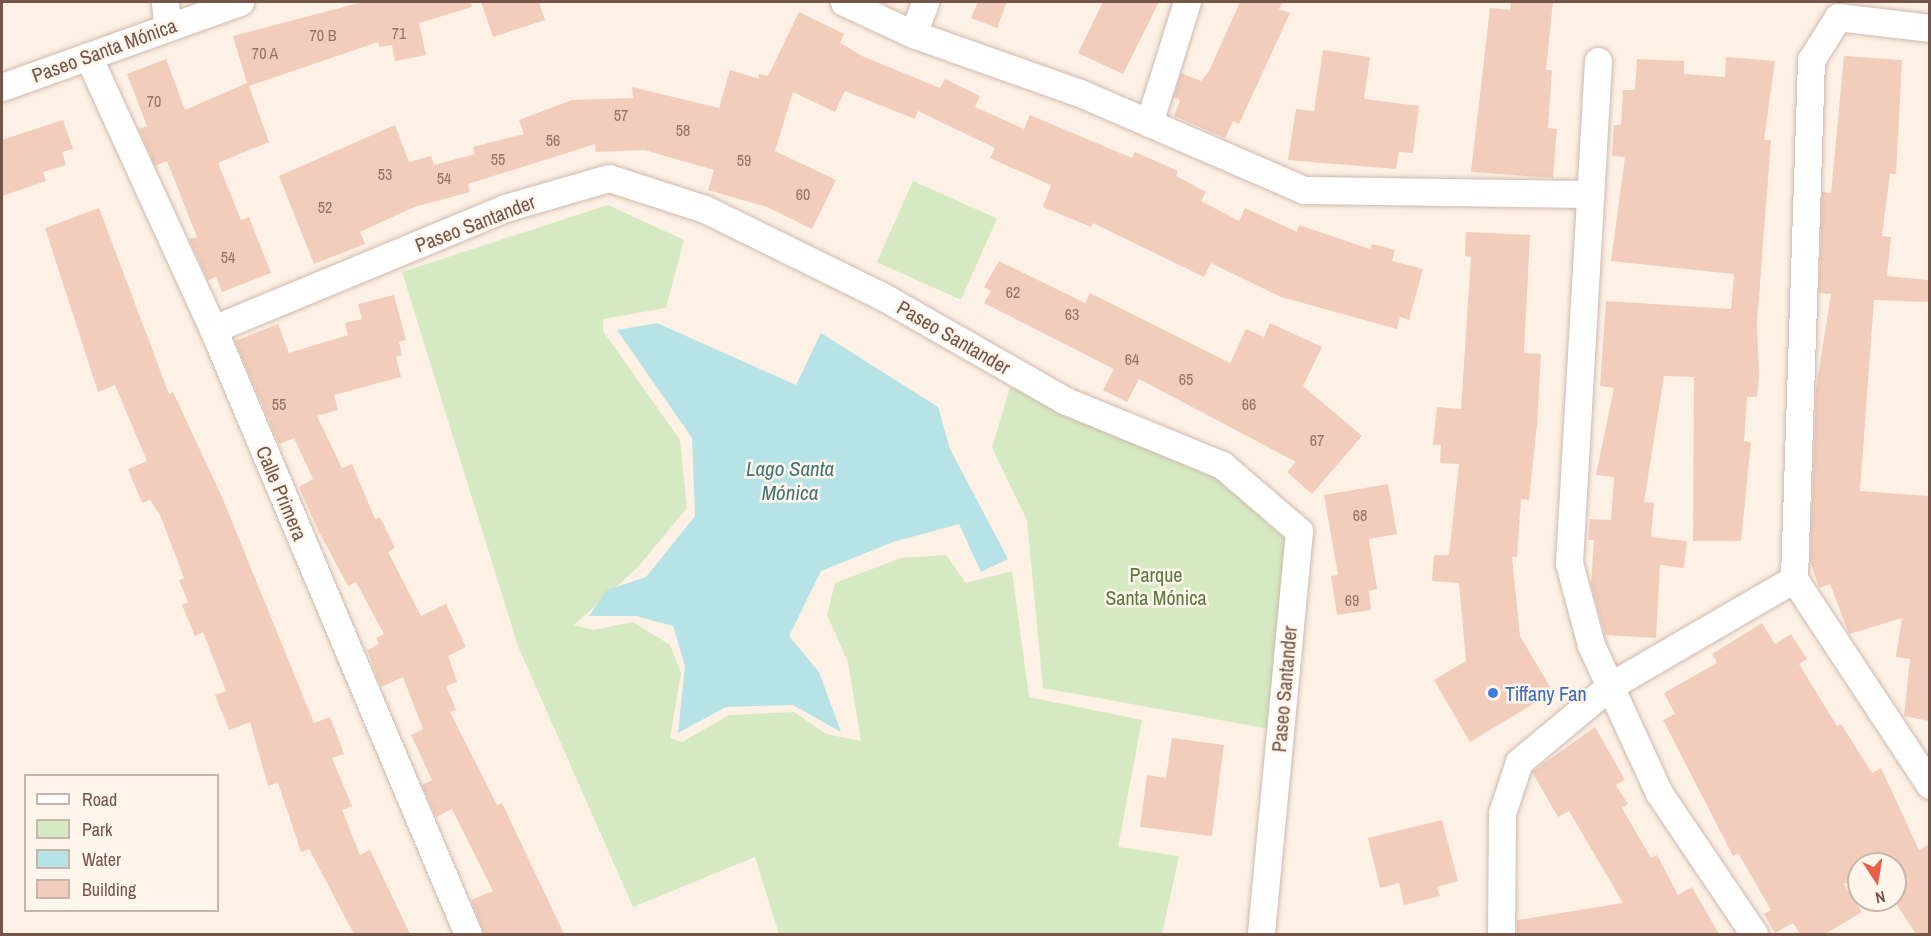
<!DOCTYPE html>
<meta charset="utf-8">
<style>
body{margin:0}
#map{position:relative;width:1931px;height:936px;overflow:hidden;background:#fcf1e4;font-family:"Archivo Narrow",sans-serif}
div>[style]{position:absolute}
.green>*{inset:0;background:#d5eac2;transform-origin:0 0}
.water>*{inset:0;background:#b8e3e6}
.building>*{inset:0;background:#f2cdbb}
.roads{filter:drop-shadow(0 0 2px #d0b9ad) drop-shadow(0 0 2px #d0b9ad)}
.street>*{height:27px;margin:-13.5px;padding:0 13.5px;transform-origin:13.5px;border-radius:13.5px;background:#fff}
.dots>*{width:16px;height:16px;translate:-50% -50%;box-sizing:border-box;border:3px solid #fff5ea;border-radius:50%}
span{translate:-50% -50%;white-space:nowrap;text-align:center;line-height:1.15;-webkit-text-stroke:5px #fff5ea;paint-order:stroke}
.number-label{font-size:16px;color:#947366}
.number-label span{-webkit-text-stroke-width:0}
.street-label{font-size:20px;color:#755549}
.park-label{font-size:20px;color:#567a41}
.shop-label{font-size:20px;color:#366cbe}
.left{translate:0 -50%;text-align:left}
.water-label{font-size:21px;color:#3c757a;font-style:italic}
.frame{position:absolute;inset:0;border:3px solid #755549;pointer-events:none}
.legend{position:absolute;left:24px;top:774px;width:195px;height:138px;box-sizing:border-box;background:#fff5ea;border:2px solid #c8b5aa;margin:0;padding:8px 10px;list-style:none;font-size:18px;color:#755549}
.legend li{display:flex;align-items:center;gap:12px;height:30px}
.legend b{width:30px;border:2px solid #c8b5aa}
.north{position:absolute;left:1847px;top:852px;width:60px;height:60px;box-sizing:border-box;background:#fff5ea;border:2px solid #c8b5aa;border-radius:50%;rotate:168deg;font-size:16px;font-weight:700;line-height:24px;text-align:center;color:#755549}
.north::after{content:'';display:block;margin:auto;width:21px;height:27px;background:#e75f48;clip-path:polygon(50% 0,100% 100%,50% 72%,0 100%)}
</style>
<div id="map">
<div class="green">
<i style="left:913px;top:181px;width:92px;height:89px;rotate:24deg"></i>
<i style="clip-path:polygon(608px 205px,684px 240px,666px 308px,603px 319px,603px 331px,680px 440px,687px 508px,638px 567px,574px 625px,594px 630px,633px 622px,670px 645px,681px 673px,670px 738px,682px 742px,729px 715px,794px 712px,826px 734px,861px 741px,848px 662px,827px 615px,835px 583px,901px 558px,946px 555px,966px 583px,1012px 571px,1029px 697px,1142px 720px,1118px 847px,1179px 856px,1162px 934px,779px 934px,755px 857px,633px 907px,518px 646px,402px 272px)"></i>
<i style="clip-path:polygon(1010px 387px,1212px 472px,1287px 541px,1270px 729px,1043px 688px,1027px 520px,992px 448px)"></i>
</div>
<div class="water">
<i style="clip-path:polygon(657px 323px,796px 385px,821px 333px,938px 407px,950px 449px,1008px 559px,981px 572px,959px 524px,893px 542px,821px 571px,789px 636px,819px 672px,841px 732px,793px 705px,726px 707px,678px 733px,685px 666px,673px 626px,636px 616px,589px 616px,607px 590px,646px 577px,695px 516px,692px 438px,617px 330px)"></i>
</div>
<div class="building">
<i style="clip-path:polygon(363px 2px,471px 2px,472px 7px,419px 23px,426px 55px,395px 61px,392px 45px,379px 47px,378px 42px,249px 86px,269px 142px,218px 163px,241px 220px,249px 217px,271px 273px,222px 292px,216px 277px,208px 280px,189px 239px,197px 237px,167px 161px,155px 166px,139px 129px,147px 126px,127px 74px,166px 59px,185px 110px,247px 83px,233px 36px)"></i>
<i style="clip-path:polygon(481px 2px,539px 2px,545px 20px,493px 37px)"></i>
<i style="clip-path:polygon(978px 2px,1007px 2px,997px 28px,971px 18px)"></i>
<i style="clip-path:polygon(1103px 2px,1159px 2px,1123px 74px,1078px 53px)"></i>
<i style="clip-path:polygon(1240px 2px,1283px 2px,1279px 9px,1290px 13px,1239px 124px,1233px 121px,1225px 138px,1174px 116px,1180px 100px,1174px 97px,1181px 73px,1201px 81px,1209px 71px)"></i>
<i style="clip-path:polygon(1511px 2px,1553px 2px,1546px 70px,1552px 70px,1548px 128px,1557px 129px,1553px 178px,1471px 172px,1490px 8px,1510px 10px)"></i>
<i style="clip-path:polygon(799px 12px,844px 34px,840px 43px,862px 56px,940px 88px,945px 79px,980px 96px,975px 107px,1024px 129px,1030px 115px,1132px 158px,1135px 152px,1178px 171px,1176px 176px,1206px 192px,1201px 201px,1239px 221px,1245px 208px,1297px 232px,1299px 225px,1370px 249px,1372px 244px,1395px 250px,1392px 261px,1423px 269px,1409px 320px,1400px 317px,1397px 329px,1281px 297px,1211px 263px,1204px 277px,1093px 223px,1091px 227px,1043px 207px,1051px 185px,990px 158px,995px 148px,918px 111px,915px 119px,845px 91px,835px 112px,793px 92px,775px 151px,836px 180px,812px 229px,767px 207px,708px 190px,714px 170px,644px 150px,596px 152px,595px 144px,468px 184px,470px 192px,414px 207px,360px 232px,365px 244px,314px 264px,279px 176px,395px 125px,409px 162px,431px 156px,434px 165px,475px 154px,473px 147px,524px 134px,519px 120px,572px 100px,633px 98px,632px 87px,719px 108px,730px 70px,759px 79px,759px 74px,768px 76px)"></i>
<i style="clip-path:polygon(1323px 50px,1370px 57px,1364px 99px,1419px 106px,1413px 153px,1399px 152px,1396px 169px,1288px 160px,1296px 109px,1314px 111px)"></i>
<i style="clip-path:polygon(1844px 56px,1902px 60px,1896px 174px,1890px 174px,1882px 236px,1891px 237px,1887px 276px,1929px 280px,1929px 302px,1874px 300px,1860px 491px,1929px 496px,1929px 721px,1904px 716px,1910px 659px,1896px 657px,1902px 618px,1849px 634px,1830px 584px,1819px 588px,1810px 561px,1816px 389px,1831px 294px,1819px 293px,1822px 192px,1831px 193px)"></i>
<i style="clip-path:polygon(1726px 57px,1775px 61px,1764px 140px,1771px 140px,1757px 323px,1759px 376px,1757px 397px,1747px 397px,1744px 441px,1751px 442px,1741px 541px,1693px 541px,1694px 377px,1664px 376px,1644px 502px,1654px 503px,1651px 537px,1687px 541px,1684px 568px,1660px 565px,1656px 638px,1605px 635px,1591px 584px,1594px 540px,1588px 540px,1590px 519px,1611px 520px,1614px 477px,1596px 475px,1614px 388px,1600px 386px,1606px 301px,1731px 309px,1734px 274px,1611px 261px,1625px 157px,1612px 156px,1614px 125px,1621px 125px,1623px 90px,1635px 90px,1637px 59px,1684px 61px,1684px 74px,1725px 77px)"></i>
<i style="clip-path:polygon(63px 120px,73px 149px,62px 152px,66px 165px,43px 172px,46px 181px,2px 196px,2px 140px)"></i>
<i style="clip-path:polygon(99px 208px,169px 394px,173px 392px,222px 497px,314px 723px,330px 717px,344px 754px,332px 758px,352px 806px,342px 810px,360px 855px,370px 850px,410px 934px,354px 934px,309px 849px,301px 852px,278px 783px,268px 786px,250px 722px,229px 730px,215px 695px,226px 691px,203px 632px,195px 636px,182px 605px,188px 602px,179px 580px,184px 578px,160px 515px,150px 500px,142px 503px,128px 469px,147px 461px,115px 385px,98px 392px,45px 228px)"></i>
<i style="clip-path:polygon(1466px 232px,1530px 235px,1524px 353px,1541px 354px,1537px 425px,1529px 500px,1521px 499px,1517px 557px,1512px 557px,1520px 636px,1553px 692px,1470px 742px,1434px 680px,1466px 661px,1459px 583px,1432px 581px,1434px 555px,1449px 555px,1459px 464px,1440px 463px,1441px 445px,1433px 445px,1437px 407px,1461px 409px,1471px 257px,1465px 256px)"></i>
<i style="clip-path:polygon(999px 261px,1085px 303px,1090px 293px,1230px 363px,1246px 329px,1264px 337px,1270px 323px,1322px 347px,1303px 386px,1362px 436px,1312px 494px,1287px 472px,1296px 462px,1139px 379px,1127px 402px,1103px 390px,1114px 369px,984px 303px,991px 291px,984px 287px)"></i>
<i style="clip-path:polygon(394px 295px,406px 340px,399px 342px,402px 355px,396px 357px,401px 377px,334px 395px,338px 410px,317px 416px,342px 468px,352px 464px,375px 519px,380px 517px,395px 548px,388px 552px,421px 616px,446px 604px,466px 647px,448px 656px,457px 682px,446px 686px,456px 710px,450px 712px,497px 805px,502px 803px,564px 934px,484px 934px,471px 900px,493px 891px,452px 809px,436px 817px,422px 785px,432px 780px,411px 735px,423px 729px,403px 677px,381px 687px,367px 650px,379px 644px,376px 638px,384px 634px,356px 582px,348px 586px,318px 530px,299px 487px,313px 479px,294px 438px,279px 444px,235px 341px,278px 324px,289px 353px,348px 335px,345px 323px,362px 319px,358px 304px)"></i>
<i style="clip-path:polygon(1388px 484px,1397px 534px,1369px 539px,1377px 589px,1369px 591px,1371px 610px,1337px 615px,1331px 576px,1338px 575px,1324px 495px)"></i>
<i style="clip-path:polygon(1762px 623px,1775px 644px,1791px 634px,1807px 659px,1799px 664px,1837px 726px,1841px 724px,1872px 773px,1881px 768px,1919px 850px,1929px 844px,1929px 934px,1916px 934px,1895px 902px,1895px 856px,1880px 864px,1859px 864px,1859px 876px,1844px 884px,1862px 912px,1825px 934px,1800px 934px,1793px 923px,1775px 933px,1764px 914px,1771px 910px,1738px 853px,1733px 856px,1663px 720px,1675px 714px,1664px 693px,1717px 663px,1712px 654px)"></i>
<i style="clip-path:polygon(1595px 727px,1625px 780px,1616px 785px,1628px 804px,1622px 808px,1651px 858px,1657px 855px,1678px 895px,1692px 887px,1719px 934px,1517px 934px,1517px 920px,1623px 903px,1569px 811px,1558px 817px,1532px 772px)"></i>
<i style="clip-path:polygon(1172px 738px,1224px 745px,1212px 836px,1140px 827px,1147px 775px,1166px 778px)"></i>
<i style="clip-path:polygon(1442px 820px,1458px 881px,1437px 887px,1440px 896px,1404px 905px,1399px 883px,1380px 888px,1368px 838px)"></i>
</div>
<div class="roads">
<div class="street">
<i style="left:165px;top:2px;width:25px;rotate:85deg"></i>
<i style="left:844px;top:2px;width:76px;rotate:24.9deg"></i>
<i style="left:913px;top:34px;width:177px;rotate:19.5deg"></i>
<i style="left:1080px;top:93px;width:244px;rotate:23.4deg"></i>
<i style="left:1304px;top:190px;width:286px;rotate:0.8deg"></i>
<i style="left:1930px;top:28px;width:93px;rotate:-173.2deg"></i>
<i style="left:1838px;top:17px;width:51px;rotate:122.1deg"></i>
<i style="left:1811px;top:60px;width:519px;rotate:91.88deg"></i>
<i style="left:1794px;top:579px;width:247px;rotate:56.6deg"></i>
<i style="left:913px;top:34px;width:34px;rotate:-69deg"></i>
<i style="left:88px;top:56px;width:300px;rotate:65.4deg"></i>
<i style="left:213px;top:329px;width:657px;rotate:67.15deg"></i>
<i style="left:1598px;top:61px;width:503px;rotate:93.31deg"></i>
<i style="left:1569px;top:563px;width:85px;rotate:75deg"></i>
<i style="left:1591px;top:645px;width:163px;rotate:65.3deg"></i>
<i style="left:1659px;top:793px;width:170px;rotate:56deg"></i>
<i style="left:2px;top:87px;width:253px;rotate:-19.7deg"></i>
<i style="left:1149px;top:123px;width:127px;rotate:-72.6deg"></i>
<i style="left:213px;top:329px;width:316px;rotate:-22.5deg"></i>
<i style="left:505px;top:208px;width:108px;rotate:-16.1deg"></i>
<i style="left:609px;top:178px;width:101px;rotate:17.9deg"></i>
<i style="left:705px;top:209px;width:195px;rotate:26.2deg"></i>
<i style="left:880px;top:295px;width:214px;rotate:29.7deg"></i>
<i style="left:1066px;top:401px;width:169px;rotate:22.3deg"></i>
<i style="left:1222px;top:465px;width:101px;rotate:40.6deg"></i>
<i style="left:1299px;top:531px;width:405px;rotate:95.4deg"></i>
<i style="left:1501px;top:934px;width:121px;rotate:-89.5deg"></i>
<i style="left:1502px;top:813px;width:54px;rotate:-71.6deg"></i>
<i style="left:1519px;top:762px;width:119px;rotate:-39.9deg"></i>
<i style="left:1610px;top:686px;width:213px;rotate:-30.2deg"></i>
</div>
</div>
<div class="dots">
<i style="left:1493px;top:693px;background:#3f7fe0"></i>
</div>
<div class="number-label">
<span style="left:399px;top:33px">71</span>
<span style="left:323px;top:35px">70 B</span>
<span style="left:265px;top:53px">70 A</span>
<span style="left:154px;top:101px">70</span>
<span style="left:621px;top:115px">57</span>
<span style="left:683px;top:130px">58</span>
<span style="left:553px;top:140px">56</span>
<span style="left:498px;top:159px">55</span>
<span style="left:744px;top:160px">59</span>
<span style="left:385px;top:174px">53</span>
<span style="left:444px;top:178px">54</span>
<span style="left:803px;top:194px">60</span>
<span style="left:325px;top:207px">52</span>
<span style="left:228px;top:257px">54</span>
<span style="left:1013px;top:292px">62</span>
<span style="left:1072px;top:314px">63</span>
<span style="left:1132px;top:359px">64</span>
<span style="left:1186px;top:379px">65</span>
<span style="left:279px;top:404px">55</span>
<span style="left:1249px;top:404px">66</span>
<span style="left:1317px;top:440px">67</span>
<span style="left:1360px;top:515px">68</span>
<span style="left:1352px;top:600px">69</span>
</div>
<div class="street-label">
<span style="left:104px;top:50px;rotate:-20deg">Paseo Santa Mónica</span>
<span style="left:475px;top:223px;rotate:-21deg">Paseo Santander</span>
<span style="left:954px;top:337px;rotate:30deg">Paseo Santander</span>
<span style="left:282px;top:493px;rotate:67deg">Calle Primera</span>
<span style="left:1284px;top:689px;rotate:-85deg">Paseo Santander</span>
</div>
<div class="park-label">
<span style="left:1156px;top:586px">Parque<br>Santa Mónica</span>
</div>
<div class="shop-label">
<span class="left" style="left:1505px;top:693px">Tiffany Fan</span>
</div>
<div class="water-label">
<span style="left:790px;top:481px">Lago Santa<br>Mónica</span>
</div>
<div class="frame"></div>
<ul class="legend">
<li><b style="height:8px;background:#fff"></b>Road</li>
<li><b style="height:16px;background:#d5eac2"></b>Park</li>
<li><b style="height:16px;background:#b8e3e6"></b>Water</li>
<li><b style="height:16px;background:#f2cdbb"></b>Building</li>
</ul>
<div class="north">N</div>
</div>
